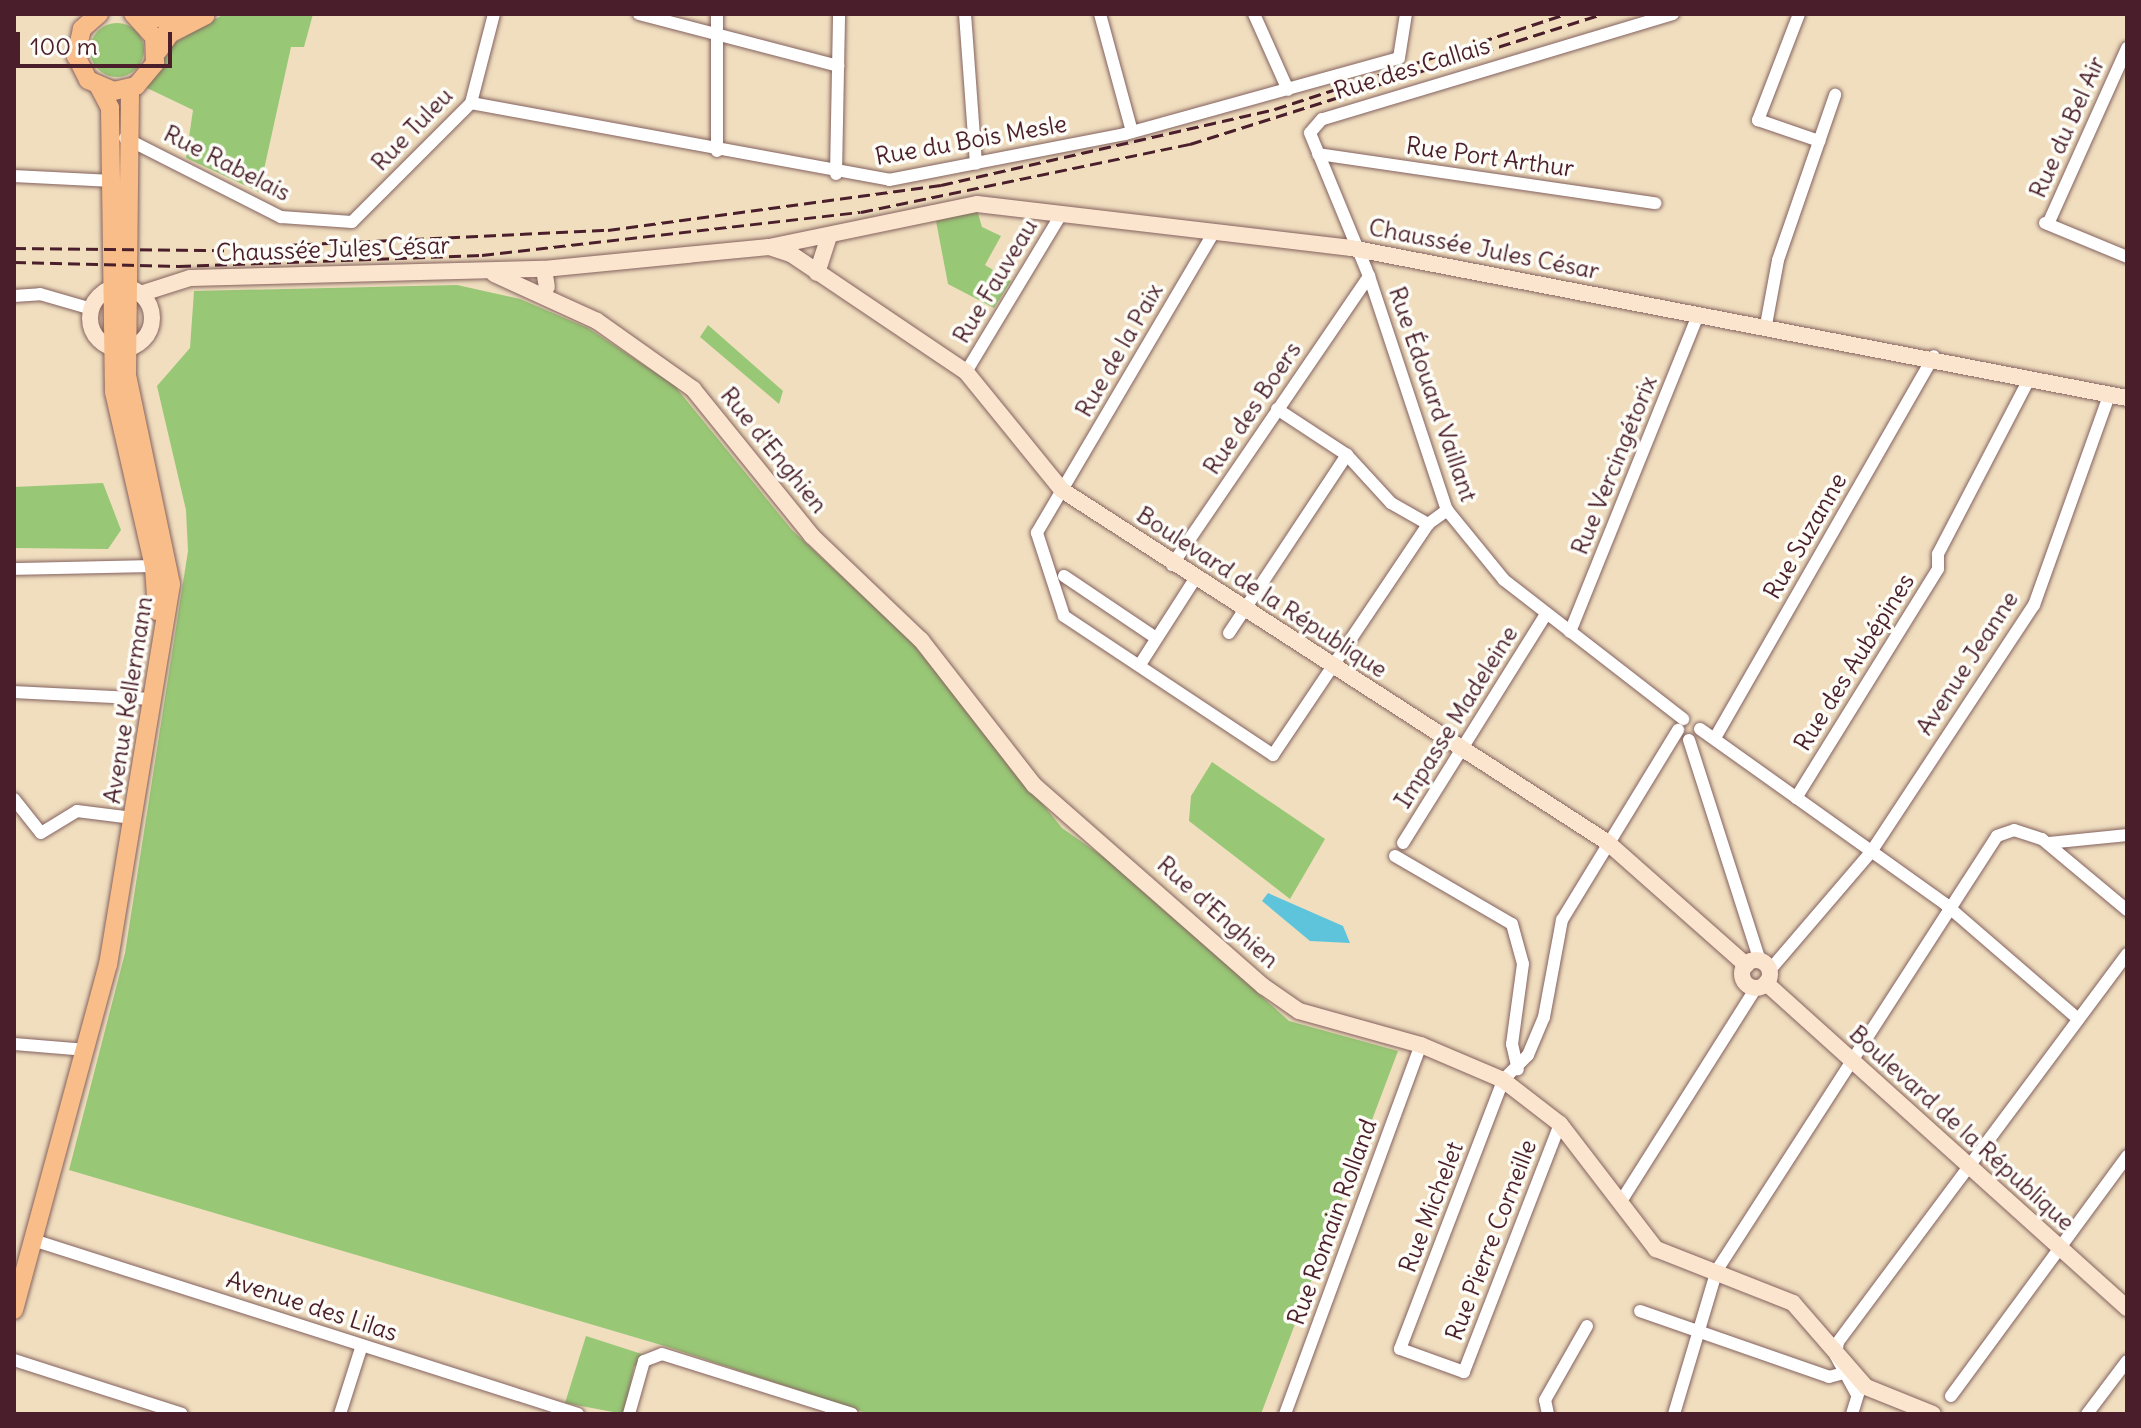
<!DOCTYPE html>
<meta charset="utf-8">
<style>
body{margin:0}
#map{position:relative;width:2141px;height:1428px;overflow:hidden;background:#f0debf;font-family:Delius,sans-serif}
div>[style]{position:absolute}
.green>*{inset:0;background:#98c776}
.round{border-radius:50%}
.water>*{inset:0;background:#5ec4db}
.roads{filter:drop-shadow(0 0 2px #84625f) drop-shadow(0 0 2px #84625f)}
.street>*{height:12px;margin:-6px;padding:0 6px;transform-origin:6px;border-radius:6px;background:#fff}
.secondary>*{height:16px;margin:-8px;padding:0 8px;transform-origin:8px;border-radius:8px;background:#fce5cf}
.secondary>.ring{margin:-8px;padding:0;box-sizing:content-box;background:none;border:16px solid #fce5cf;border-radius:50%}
.primary>*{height:18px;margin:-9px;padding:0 9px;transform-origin:9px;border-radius:9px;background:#f8bd88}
.highway>*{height:22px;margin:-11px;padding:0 11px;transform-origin:11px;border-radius:11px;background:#f8bd88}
.rail>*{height:3px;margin-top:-1.5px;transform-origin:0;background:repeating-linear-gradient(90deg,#4a1f2b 0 12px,transparent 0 18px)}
span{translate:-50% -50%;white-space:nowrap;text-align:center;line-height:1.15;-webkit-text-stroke:7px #fdfcf7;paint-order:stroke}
.street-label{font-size:24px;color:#4a1f2b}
.frame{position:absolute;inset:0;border:16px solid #4a1f2b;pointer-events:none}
.scale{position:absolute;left:16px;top:32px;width:156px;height:36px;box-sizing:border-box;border:4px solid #4a1f2b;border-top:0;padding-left:10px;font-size:24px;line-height:28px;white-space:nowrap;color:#4a1f2b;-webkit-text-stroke:6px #fdfcf7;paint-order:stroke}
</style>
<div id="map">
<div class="green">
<i style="clip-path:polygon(224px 14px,313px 14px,304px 47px,291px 47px,259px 192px,186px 158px,193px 110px,145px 87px,171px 45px)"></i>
<i class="round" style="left:90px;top:23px;width:54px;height:54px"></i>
<i style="clip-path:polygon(977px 210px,982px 227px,1001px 236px,985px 265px,1011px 281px,994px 308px,948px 284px,936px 221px)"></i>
<i style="clip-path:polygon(457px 285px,520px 299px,588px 328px,674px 385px,792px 530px,911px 641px,1062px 828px,1122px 870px,1289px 1021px,1398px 1051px,1261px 1414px,869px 1414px,668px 1347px,69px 1170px,125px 953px,188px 551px,186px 510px,157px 386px,190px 348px,194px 291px)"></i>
<i style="clip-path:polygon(708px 325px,783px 391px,779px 404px,700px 337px)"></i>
<i style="clip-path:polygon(103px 483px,121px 530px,108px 549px,14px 548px,14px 487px)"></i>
<i style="clip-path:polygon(1212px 762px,1325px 839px,1290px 899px,1189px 821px,1191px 796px)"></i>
<i style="clip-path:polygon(586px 1336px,645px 1355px,634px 1367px,624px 1414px,565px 1403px)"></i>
</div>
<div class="water">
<i style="clip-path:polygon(1268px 893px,1343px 926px,1350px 943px,1310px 941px,1262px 901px)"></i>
</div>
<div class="roads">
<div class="street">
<i style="left:639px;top:14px;width:206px;rotate:14.6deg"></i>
<i style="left:965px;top:14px;width:150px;rotate:85.8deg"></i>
<i style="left:1100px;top:14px;width:122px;rotate:74.8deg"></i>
<i style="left:1254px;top:14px;width:83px;rotate:65.9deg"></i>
<i style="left:1673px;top:14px;width:366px;rotate:163.3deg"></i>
<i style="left:1322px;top:119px;width:18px;rotate:131deg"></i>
<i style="left:1310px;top:133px;width:155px;rotate:67.6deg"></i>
<i style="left:1369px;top:276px;width:247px;rotate:71.6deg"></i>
<i style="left:1447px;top:510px;width:90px;rotate:50.8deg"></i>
<i style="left:1504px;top:580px;width:227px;rotate:37.8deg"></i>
<i style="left:1799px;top:14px;width:114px;rotate:111.1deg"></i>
<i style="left:1758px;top:120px;width:65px;rotate:19deg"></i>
<i style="left:471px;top:103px;width:425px;rotate:10.4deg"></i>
<i style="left:889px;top:180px;width:240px;rotate:-11deg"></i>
<i style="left:1125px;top:134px;width:284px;rotate:-15.5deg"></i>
<i style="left:1399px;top:58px;width:45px;rotate:-81deg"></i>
<i style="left:125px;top:138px;width:175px;rotate:26.9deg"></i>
<i style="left:281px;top:217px;width:71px;rotate:4deg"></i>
<i style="left:352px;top:222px;width:168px;rotate:-45deg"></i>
<i style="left:471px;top:103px;width:92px;rotate:-75.5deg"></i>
<i style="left:717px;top:151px;width:137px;rotate:-90deg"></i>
<i style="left:1318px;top:154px;width:341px;rotate:8.3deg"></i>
<i style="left:836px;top:174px;width:160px;rotate:-88.9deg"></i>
<i style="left:14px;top:176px;width:98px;rotate:2.9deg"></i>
<i style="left:2045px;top:223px;width:89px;rotate:22.5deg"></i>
<i style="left:2048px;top:224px;width:193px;rotate:-65.8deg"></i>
<i style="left:1214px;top:232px;width:349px;rotate:120.5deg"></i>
<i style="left:1037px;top:533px;width:87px;rotate:72deg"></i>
<i style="left:1064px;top:616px;width:251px;rotate:33.6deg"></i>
<i style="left:1273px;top:755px;width:278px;rotate:-56.1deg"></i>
<i style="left:1428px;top:524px;width:24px;rotate:-36deg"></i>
<i style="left:14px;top:296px;width:26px;rotate:-4deg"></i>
<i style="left:40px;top:294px;width:54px;rotate:16.1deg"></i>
<i style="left:1766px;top:325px;width:66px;rotate:-79.5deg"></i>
<i style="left:1778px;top:260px;width:175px;rotate:-70.9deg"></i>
<i style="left:966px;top:372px;width:186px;rotate:-58.9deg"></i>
<i style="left:1277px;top:409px;width:84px;rotate:33.3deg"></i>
<i style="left:1347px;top:455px;width:65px;rotate:47.5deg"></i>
<i style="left:1391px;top:503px;width:43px;rotate:29.6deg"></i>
<i style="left:1172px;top:565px;width:350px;rotate:-55.7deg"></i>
<i style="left:14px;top:569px;width:145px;rotate:-1.2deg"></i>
<i style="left:1064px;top:576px;width:111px;rotate:34deg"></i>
<i style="left:1570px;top:632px;width:342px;rotate:-68deg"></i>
<i style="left:1229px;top:633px;width:214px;rotate:-56.5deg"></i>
<i style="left:1141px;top:663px;width:100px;rotate:-57.3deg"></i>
<i style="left:14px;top:692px;width:138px;rotate:2.9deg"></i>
<i style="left:1700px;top:729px;width:301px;rotate:35.5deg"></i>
<i style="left:1945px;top:904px;width:176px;rotate:40.8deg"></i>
<i style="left:1715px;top:738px;width:440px;rotate:-60.2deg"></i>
<i style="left:1689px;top:740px;width:232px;rotate:72.2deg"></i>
<i style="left:1796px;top:798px;width:269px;rotate:-58.2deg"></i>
<i style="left:1938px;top:569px;width:15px;rotate:-90deg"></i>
<i style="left:1938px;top:554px;width:199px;rotate:-62.5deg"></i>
<i style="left:14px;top:799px;width:43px;rotate:51.5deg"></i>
<i style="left:41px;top:833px;width:42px;rotate:-31.4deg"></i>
<i style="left:77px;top:811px;width:56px;rotate:7.1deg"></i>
<i style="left:1403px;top:843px;width:270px;rotate:-58deg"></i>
<i style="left:2048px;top:843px;width:79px;rotate:-5.8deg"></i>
<i style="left:1395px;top:856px;width:135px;rotate:30.2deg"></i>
<i style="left:1512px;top:924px;width:41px;rotate:74.6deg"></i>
<i style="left:1523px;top:964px;width:81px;rotate:97.8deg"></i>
<i style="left:1512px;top:1044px;width:26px;rotate:77deg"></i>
<i style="left:1769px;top:971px;width:157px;rotate:-49.4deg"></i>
<i style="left:1871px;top:852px;width:296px;rotate:-56.6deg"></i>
<i style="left:2034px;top:605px;width:223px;rotate:-70.3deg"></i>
<i style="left:14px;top:1044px;width:73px;rotate:4.7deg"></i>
<i style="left:1560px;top:1124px;width:266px;rotate:111.2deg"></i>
<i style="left:1464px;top:1372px;width:68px;rotate:-160.2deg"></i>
<i style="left:1400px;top:1349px;width:288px;rotate:-69deg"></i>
<i style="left:1503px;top:1080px;width:35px;rotate:-45deg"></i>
<i style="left:1528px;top:1055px;width:41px;rotate:-67.2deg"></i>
<i style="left:1544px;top:1017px;width:99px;rotate:-79.5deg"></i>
<i style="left:1562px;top:920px;width:223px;rotate:-58.6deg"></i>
<i style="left:1620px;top:1203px;width:254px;rotate:-57.7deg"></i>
<i style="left:33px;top:1240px;width:572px;rotate:17.71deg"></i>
<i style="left:1640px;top:1311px;width:200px;rotate:19.2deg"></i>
<i style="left:1829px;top:1377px;width:23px;rotate:-15deg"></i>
<i style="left:14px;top:1360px;width:176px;rotate:17.8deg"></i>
<i style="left:1856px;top:1393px;width:42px;rotate:-118.4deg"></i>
<i style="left:1836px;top:1356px;width:14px;rotate:-82deg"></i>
<i style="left:1838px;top:1342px;width:484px;rotate:-53.3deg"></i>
<i style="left:1951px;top:1396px;width:298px;rotate:-53.7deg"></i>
<i style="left:340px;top:1414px;width:72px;rotate:-72.3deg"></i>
<i style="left:629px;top:1414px;width:55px;rotate:-74.2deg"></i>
<i style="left:644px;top:1361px;width:19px;rotate:-21deg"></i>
<i style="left:662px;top:1354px;width:199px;rotate:17.5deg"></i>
<i style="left:1285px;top:1414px;width:393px;rotate:-69.8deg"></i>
<i style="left:1548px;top:1414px;width:14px;rotate:-102deg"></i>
<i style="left:1545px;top:1400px;width:85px;rotate:-60.4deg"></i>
<i style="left:1674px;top:1414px;width:150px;rotate:-73.4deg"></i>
<i style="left:1717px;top:1270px;width:516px;rotate:-57.17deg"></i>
<i style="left:1997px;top:836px;width:18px;rotate:-19deg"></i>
<i style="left:2014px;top:830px;width:29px;rotate:18deg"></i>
<i style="left:2042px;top:839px;width:111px;rotate:39.9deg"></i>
<i style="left:1852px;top:1414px;width:28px;rotate:-73deg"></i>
<i style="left:2087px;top:1414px;width:66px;rotate:-53deg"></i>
</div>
<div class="secondary">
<i style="left:769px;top:247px;width:23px;rotate:18deg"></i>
<i style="left:791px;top:254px;width:211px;rotate:34deg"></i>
<i style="left:966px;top:372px;width:152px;rotate:50.9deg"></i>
<i style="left:1062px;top:490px;width:649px;rotate:32.86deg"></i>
<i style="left:1607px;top:842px;width:186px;rotate:41.5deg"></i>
<i style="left:544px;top:269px;width:18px;rotate:81deg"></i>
<i style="left:817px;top:273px;width:39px;rotate:-72deg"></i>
<i style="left:494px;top:274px;width:113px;rotate:24.5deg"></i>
<i style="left:597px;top:321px;width:118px;rotate:35.3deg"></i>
<i style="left:693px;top:389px;width:189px;rotate:51deg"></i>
<i style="left:812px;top:536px;width:151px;rotate:43.7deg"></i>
<i style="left:921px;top:640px;width:184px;rotate:52.1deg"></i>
<i style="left:1034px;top:785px;width:305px;rotate:41.3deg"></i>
<i style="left:1263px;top:986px;width:44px;rotate:34.8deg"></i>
<i style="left:1299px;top:1011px;width:127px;rotate:15.6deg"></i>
<i style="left:1421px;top:1045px;width:89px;rotate:23.1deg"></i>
<i style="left:1503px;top:1080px;width:72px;rotate:37.7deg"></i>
<i style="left:1560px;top:1124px;width:158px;rotate:52.5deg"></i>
<i style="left:1656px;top:1249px;width:147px;rotate:21.5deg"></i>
<i style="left:1793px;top:1303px;width:111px;rotate:49deg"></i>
<i style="left:1866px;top:1387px;width:72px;rotate:21.9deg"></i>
<i class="ring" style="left:90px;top:287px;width:46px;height:46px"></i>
<i style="left:140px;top:294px;width:52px;rotate:-17.7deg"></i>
<i style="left:190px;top:278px;width:354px;rotate:-1.5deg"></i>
<i style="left:544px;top:269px;width:226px;rotate:-5.6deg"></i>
<i style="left:769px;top:247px;width:212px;rotate:-11.7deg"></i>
<i style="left:977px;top:204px;width:377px;rotate:6.7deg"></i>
<i style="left:1351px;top:248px;width:790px;rotate:10.94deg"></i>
<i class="ring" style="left:1742px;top:960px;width:12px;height:12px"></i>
<i style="left:1766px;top:983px;width:486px;rotate:42deg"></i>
</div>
<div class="primary">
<i style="left:99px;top:14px;width:23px;rotate:139deg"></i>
<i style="left:82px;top:29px;width:28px;rotate:103deg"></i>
<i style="left:76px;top:56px;width:27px;rotate:63deg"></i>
<i style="left:88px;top:80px;width:28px;rotate:23deg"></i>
<i style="left:114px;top:91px;width:23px;rotate:-13deg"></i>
<i style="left:136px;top:86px;width:30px;rotate:-50deg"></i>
<i style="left:155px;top:63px;width:26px;rotate:-92deg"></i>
<i style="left:154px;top:37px;width:31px;rotate:-132deg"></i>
<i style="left:99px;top:87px;width:24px;rotate:62deg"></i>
<i style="left:110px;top:108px;width:284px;rotate:89.2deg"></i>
<i style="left:114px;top:392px;width:180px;rotate:77.1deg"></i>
<i style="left:154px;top:567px;width:44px;rotate:86.1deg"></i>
<i style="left:14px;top:1310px;width:358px;rotate:-74.8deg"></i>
<i style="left:108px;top:965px;width:386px;rotate:-80.6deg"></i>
<i style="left:171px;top:584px;width:213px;rotate:-101.9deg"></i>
<i style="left:127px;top:376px;width:287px;rotate:-89.4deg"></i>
</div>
<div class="highway">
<i style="left:140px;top:18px;width:35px;rotate:-7deg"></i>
<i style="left:157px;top:49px;width:21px;rotate:-55deg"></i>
<i style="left:169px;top:32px;width:39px;rotate:-27deg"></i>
</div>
</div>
<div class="rail">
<i style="left:286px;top:245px;width:322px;rotate:-2.7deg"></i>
<i style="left:608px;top:230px;width:336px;rotate:-7.7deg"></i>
<i style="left:941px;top:185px;width:343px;rotate:-12.8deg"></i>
<i style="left:1275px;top:109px;width:305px;rotate:-18.1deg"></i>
<i style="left:14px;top:248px;width:285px;rotate:0.6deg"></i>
<i style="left:14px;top:262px;width:165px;rotate:1.4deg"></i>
<i style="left:179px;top:266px;width:303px;rotate:-2.1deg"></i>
<i style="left:482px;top:255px;width:381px;rotate:-6.5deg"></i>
<i style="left:861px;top:212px;width:336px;rotate:-11.7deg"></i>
<i style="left:1190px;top:144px;width:433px;rotate:-17.5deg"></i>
</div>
<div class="street-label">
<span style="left:1412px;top:68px;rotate:-17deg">Rue des Callais</span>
<span style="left:2067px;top:127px;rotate:-66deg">Rue du Bel Air</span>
<span style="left:412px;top:129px;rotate:-46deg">Rue Tuleu</span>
<span style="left:971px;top:140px;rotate:-10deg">Rue du Bois Mesle</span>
<span style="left:1490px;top:157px;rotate:8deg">Rue Port Arthur</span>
<span style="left:227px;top:163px;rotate:27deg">Rue Rabelais</span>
<span style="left:333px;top:249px;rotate:-2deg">Chaussée Jules César</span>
<span style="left:1484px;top:249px;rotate:11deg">Chaussée Jules César</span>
<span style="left:995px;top:281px;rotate:-59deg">Rue Fauveau</span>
<span style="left:1119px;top:350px;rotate:-60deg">Rue de la Paix</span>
<span style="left:1433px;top:394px;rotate:71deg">Rue Édouard Vaillant</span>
<span style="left:1252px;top:408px;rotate:-56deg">Rue des Boers</span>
<span style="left:774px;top:450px;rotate:51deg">Rue d'Enghien</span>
<span style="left:1614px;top:465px;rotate:-68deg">Rue Vercingétorix</span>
<span style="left:1805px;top:536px;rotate:-60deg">Rue Suzanne</span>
<span style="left:1262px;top:592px;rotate:33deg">Boulevard de la République</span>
<span style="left:1854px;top:662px;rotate:-58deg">Rue des Aubépines</span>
<span style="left:1967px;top:663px;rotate:-57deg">Avenue Jeanne</span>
<span style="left:128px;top:700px;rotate:-81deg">Avenue Kellermann</span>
<span style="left:1456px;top:717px;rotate:-58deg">Impasse Madeleine</span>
<span style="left:1218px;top:912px;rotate:42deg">Rue d'Enghien</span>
<span style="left:1962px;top:1128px;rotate:42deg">Boulevard de la République</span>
<span style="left:1431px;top:1207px;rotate:-69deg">Rue Michelet</span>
<span style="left:1332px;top:1222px;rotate:-70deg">Rue Romain Rolland</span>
<span style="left:1491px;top:1240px;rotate:-69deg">Rue Pierre Corneille</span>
<span style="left:312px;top:1306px;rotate:18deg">Avenue des Lilas</span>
</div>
<div class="frame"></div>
<div class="scale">100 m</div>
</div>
